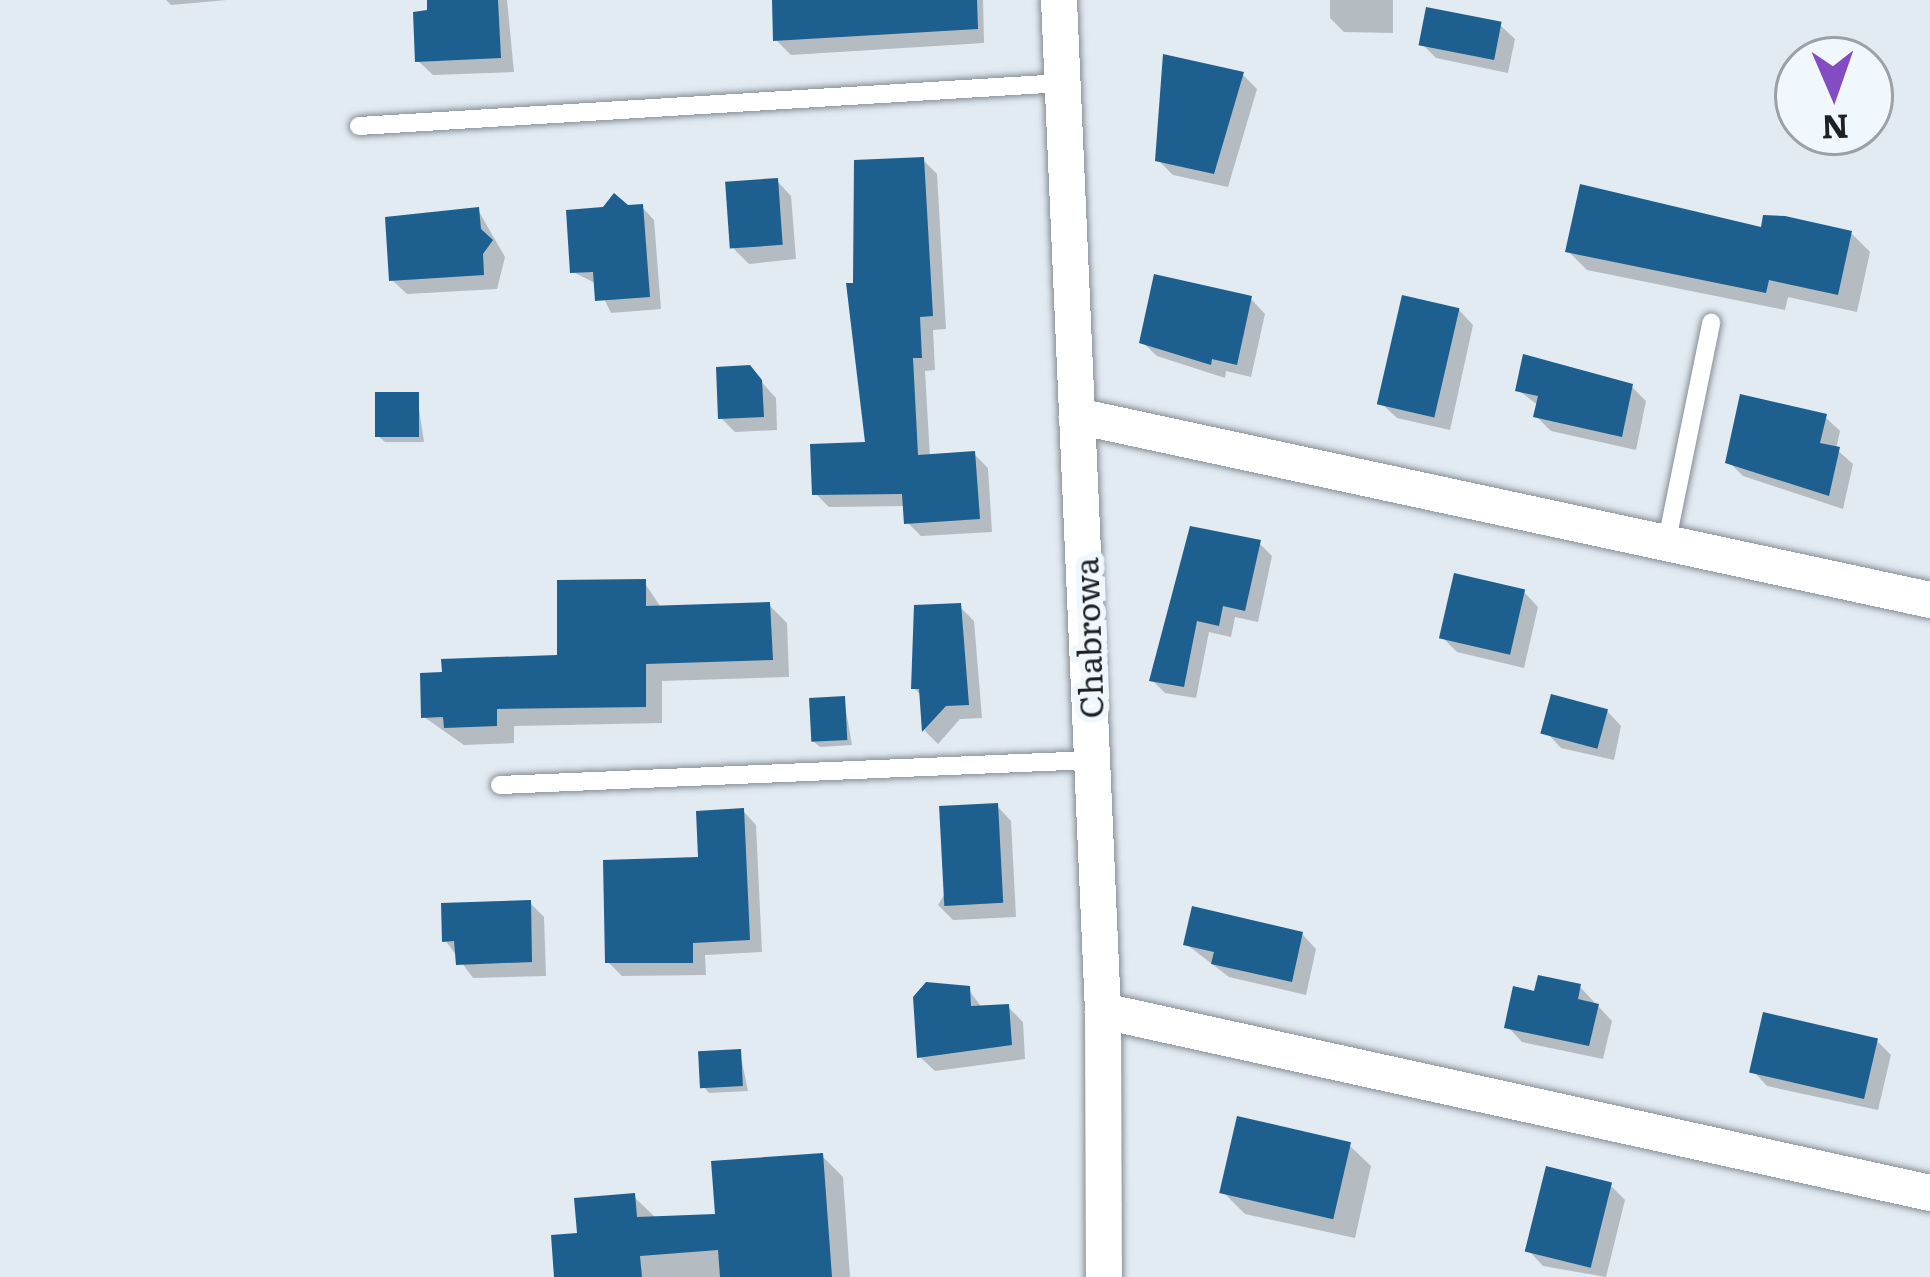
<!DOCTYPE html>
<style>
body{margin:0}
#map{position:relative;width:1930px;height:1277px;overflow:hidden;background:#e2eaf2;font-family:Literata,serif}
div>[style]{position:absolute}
.shadow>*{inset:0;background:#0003}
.building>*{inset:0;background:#1d5f8e;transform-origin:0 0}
.roads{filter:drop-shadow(0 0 3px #868e95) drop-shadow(0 0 3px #868e95)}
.service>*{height:18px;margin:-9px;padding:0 9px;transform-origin:9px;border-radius:9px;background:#fff}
.minor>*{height:36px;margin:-18px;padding:0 18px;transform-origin:18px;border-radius:18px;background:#fff}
span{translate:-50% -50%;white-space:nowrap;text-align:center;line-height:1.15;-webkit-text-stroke:12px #f0f7fd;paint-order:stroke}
.street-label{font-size:33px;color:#1e2123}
.north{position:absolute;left:1774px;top:36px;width:120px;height:120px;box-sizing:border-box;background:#f0f7fd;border:3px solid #9ca1a6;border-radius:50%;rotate:178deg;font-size:33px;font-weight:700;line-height:48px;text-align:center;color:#1e2123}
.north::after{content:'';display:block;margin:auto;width:42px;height:54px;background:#834cc3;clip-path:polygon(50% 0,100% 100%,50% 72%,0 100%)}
</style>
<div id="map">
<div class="shadow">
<i style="clip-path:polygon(166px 0,227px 0,171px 5px)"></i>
<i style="clip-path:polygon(430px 0,507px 0,514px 72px,433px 75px,418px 61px)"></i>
<i style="clip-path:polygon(775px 0,983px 0,984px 43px,791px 55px,776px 40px)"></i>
<i style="clip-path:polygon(1330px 0,1393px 0,1393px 33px,1344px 32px,1330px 18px)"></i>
<i style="clip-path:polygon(1500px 25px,1515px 39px,1508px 73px,1436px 58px,1422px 44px)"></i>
<i style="clip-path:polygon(1243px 75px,1257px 89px,1228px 187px,1173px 175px,1158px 160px)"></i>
<i style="clip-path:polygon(923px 160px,937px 174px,946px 329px,933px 330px,935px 370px,925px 371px,930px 457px,974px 454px,988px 468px,992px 532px,921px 536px,907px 522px,906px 506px,829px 507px,815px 493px,868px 445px,856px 285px)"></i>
<i style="clip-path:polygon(777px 181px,791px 196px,796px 259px,749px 264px,734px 249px)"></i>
<i style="clip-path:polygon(642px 207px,654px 220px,661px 309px,611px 313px,597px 284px,573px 272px,627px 208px)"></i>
<i style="clip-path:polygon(478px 210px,505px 257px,497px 289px,407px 294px,392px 280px)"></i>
<i style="clip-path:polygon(1763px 231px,1851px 233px,1870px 252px,1857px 312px,1788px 297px,1785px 310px,1587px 270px,1568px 251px)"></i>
<i style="clip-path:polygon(1251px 299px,1265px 314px,1251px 377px,1226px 371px,1225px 378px,1157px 356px,1142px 342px)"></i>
<i style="clip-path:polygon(1459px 310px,1473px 325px,1450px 430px,1397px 418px,1382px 404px)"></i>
<i style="clip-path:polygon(1525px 358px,1632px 387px,1646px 401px,1636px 450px,1551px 431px,1536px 416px,1539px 406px,1518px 390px)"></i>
<i style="clip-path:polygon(749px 368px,776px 398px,777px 430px,735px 432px,721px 418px)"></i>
<i style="clip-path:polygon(417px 395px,424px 442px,385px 442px,378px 436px)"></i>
<i style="clip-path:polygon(1825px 417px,1840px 431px,1836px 449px,1853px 464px,1843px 509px,1743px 476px,1729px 462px)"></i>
<i style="clip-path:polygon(1193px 530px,1259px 543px,1272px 556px,1258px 622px,1235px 617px,1231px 637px,1209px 632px,1196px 698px,1165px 693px,1152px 680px)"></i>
<i style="clip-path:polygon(644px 582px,662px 609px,769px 605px,787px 623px,789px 677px,662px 681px,662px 723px,514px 726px,514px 743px,464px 745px,424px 717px,560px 658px)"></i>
<i style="clip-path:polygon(1524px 592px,1538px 607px,1524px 668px,1457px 652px,1442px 637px)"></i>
<i style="clip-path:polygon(959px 606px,974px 621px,982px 718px,960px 719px,938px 744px,925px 731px,923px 697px,914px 688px)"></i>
<i style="clip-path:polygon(844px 699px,852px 745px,820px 747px,813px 741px)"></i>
<i style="clip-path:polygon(1607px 711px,1621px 726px,1614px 760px,1561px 748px,1547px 733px)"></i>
<i style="clip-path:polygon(997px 806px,1011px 821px,1016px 917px,953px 920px,938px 905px)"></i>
<i style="clip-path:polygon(743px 811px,756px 825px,762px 952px,705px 955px,706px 975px,622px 976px,608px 962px)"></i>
<i style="clip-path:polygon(530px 903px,544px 917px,546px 976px,473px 978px,445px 940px)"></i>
<i style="clip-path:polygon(1302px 934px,1316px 949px,1306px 995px,1229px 977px,1186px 944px)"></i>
<i style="clip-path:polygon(1580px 987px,1612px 1021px,1603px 1059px,1522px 1042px,1508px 1027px,1536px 995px)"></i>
<i style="clip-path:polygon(968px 989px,983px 1009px,1008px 1007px,1023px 1022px,1025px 1059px,935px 1071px,920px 1057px)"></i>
<i style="clip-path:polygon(1877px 1041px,1891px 1055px,1878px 1110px,1767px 1086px,1753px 1071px)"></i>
<i style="clip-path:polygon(740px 1052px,748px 1091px,709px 1093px,703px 1086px)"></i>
<i style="clip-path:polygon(1349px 1145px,1371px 1166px,1355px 1238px,1245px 1214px,1223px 1192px)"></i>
<i style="clip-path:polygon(822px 1156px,843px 1177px,850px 1277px,558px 1277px,580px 1236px,633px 1196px,655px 1217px,719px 1217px)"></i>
<i style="clip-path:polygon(1610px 1185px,1625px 1200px,1606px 1277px,1543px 1266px,1529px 1251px)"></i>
</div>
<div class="building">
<i style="clip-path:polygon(427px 0,498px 0,501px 58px,415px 62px,413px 12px,427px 10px)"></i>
<i style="clip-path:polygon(772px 0,977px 0,978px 29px,773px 41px)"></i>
<i style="left:1426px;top:7px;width:77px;height:39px;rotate:11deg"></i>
<i style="clip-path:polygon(1163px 54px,1244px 72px,1214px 174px,1155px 161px)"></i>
<i style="clip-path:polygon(924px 157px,933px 316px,920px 317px,922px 358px,913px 358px,918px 455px,975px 451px,980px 519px,904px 524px,902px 494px,812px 495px,810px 444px,865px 442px,846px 283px,853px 283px,854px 160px)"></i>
<i style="left:778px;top:178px;width:67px;height:53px;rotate:86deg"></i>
<i style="clip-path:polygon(1580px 184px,1761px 227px,1763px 215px,1785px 216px,1852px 231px,1838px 295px,1769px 280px,1766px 293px,1565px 252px)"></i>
<i style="clip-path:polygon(614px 193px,628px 205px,643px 204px,650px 297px,595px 301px,593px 272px,570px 273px,566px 210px,603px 207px)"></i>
<i style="clip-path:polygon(479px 207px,481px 229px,493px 240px,483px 254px,484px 275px,389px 281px,385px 217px)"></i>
<i style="clip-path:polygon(1154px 274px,1252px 296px,1237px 365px,1212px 359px,1211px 365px,1139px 343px)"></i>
<i style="left:1402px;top:295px;width:59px;height:112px;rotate:13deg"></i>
<i style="clip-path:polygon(1523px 354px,1633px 384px,1622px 437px,1533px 417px,1538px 396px,1515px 391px)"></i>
<i style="clip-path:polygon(750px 365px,762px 380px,764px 417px,718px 419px,716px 367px)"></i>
<i style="left:419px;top:392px;width:45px;height:44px;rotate:90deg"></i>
<i style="clip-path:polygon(1740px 394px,1827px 414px,1820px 443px,1840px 447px,1829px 496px,1725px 463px)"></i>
<i style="clip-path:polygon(1190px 526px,1261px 540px,1245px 611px,1223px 606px,1219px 626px,1197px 621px,1184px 687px,1149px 681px)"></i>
<i style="left:1454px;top:573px;width:73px;height:67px;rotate:13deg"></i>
<i style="clip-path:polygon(646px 579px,646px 606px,770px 602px,773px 660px,646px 664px,646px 707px,497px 709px,497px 726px,444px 728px,443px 717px,421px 718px,420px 673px,442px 672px,441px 659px,557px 655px,557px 580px)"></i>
<i style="clip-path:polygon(961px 603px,969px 705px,946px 706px,922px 732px,919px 689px,911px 689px,914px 605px)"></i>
<i style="left:1551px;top:694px;width:59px;height:41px;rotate:15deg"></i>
<i style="left:845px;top:696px;width:44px;height:36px;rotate:87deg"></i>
<i style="left:998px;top:803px;width:100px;height:59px;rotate:87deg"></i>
<i style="clip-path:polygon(744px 808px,750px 940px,693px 943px,693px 963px,605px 963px,603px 860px,698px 857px,696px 811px)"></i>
<i style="clip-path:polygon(531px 900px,532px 962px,456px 965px,454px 941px,442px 942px,441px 903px)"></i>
<i style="clip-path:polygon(1192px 906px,1303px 932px,1292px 982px,1211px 964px,1214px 952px,1183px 945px)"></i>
<i style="clip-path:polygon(1538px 975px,1581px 984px,1578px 999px,1599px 1004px,1589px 1046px,1504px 1028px,1513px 986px,1534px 991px)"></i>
<i style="clip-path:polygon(926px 982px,970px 986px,971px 1006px,1009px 1004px,1012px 1045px,917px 1058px,913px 997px)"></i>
<i style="left:1763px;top:1012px;width:118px;height:62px;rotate:13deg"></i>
<i style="left:741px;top:1049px;width:37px;height:43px;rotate:87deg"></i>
<i style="left:1237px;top:1116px;width:117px;height:79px;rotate:13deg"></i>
<i style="clip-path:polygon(823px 1153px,832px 1277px,720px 1277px,718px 1250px,640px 1256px,642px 1277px,554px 1277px,551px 1235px,577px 1233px,574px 1198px,635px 1193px,637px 1217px,715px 1214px,711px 1161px)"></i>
<i style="left:1546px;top:1166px;width:68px;height:88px;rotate:14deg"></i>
</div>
<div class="roads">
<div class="service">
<i style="left:359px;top:126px;width:705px;rotate:-3.5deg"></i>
<i style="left:1666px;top:545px;width:227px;rotate:-78.5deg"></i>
<i style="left:500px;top:785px;width:593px;rotate:-2.42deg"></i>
</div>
<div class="minor">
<i style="left:1059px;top:0;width:1012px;rotate:87.51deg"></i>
<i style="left:1103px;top:1011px;width:266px;rotate:89.8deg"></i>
<i style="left:1077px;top:416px;width:873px;rotate:12.17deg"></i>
<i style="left:1103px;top:1011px;width:847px;rotate:12.41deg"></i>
</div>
</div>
<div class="street-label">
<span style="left:1087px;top:638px;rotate:-92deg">Chabrowa</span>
</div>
<div class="north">N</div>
</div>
